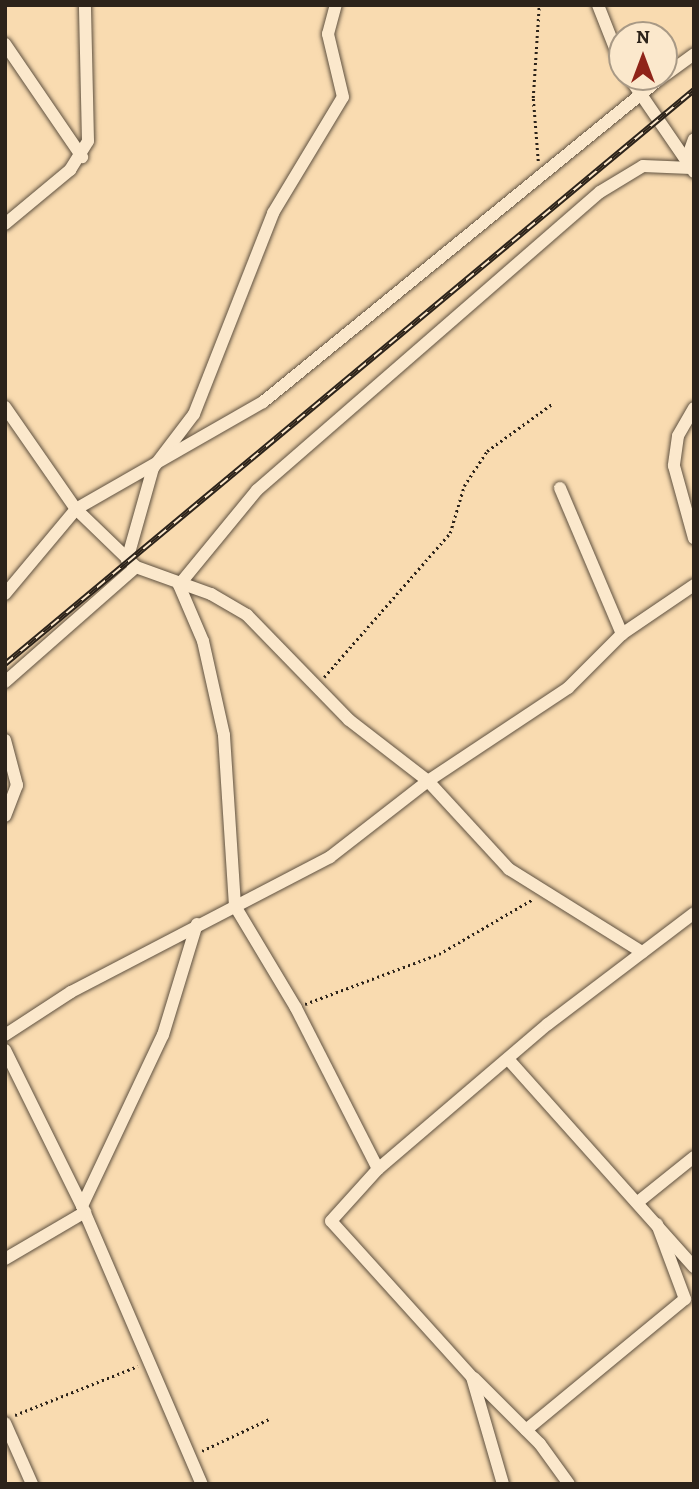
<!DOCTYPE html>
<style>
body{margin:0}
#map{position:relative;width:699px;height:1489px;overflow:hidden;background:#f9dbb0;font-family:Alegreya,serif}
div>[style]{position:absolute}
.path>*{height:2.5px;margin-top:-1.25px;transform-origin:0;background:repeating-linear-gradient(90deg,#2c231a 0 2px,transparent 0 5.5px)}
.roads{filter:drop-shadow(0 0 2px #5f5140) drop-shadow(0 0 2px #5f5140)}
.street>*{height:12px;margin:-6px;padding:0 6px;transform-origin:6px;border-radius:6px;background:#fbe8cc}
.rail>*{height:6px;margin-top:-3px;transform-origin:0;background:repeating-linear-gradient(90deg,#fbe8cc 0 10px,#2c231a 0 20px);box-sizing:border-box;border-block:2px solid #2c231a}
span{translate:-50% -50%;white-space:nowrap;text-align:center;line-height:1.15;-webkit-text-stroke:5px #fbe8cc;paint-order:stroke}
.frame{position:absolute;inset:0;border:7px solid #2c231a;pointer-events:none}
.north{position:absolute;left:608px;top:21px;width:70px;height:70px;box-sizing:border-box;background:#fbe8cc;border:2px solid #a89985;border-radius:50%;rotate:0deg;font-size:19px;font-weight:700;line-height:28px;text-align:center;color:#2c231a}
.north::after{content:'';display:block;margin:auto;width:24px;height:32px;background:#8f2418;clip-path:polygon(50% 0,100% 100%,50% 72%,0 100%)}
</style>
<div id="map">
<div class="path">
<i style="left:538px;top:161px;width:63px;rotate:-94.5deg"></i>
<i style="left:533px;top:98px;width:93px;rotate:-86.3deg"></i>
<i style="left:324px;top:677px;width:191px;rotate:-48.8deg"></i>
<i style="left:450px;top:533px;width:49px;rotate:-73.4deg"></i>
<i style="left:464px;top:486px;width:42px;rotate:-56.7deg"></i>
<i style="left:487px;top:451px;width:80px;rotate:-35.9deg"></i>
<i style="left:305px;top:1004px;width:143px;rotate:-20.5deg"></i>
<i style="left:439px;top:954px;width:109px;rotate:-30.3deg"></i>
<i style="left:15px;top:1415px;width:132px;rotate:-21.7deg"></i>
<i style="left:202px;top:1451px;width:74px;rotate:-25.5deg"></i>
</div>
<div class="roads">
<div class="street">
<i style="left:598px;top:5px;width:66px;rotate:68.5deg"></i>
<i style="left:5px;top:44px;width:137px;rotate:55.7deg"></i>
<i style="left:664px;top:76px;width:37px;rotate:-36deg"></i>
<i style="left:629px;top:77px;width:115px;rotate:55.6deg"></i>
<i style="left:686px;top:161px;width:23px;rotate:-70deg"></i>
<i style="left:5px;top:224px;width:85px;rotate:-39.7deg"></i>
<i style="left:70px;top:170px;width:34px;rotate:-58deg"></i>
<i style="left:88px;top:141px;width:136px;rotate:-91.3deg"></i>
<i style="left:5px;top:407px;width:124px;rotate:55.2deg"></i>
<i style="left:76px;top:509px;width:83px;rotate:44deg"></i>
<i style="left:136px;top:567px;width:80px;rotate:19.8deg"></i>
<i style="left:211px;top:594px;width:42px;rotate:30.3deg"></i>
<i style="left:247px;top:615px;width:146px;rotate:45.8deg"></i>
<i style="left:349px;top:720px;width:100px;rotate:37.7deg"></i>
<i style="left:428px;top:781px;width:120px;rotate:47.4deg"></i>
<i style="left:509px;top:869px;width:157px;rotate:32deg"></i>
<i style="left:694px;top:408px;width:32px;rotate:120deg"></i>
<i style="left:678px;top:436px;width:30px;rotate:98deg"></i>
<i style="left:674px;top:466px;width:75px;rotate:74.5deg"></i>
<i style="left:560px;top:488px;width:159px;rotate:67deg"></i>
<i style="left:127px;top:560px;width:96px;rotate:-74.2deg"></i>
<i style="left:153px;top:468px;width:68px;rotate:-52.8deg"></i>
<i style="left:194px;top:414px;width:216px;rotate:-68.5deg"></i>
<i style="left:273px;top:213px;width:135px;rotate:-58.9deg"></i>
<i style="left:343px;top:97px;width:65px;rotate:-103.4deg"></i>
<i style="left:328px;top:34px;width:30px;rotate:-75deg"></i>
<i style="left:5px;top:594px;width:111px;rotate:-50.1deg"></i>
<i style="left:76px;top:509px;width:215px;rotate:-29.8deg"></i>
<i style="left:263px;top:402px;width:515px;rotate:-39.16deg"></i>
<i style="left:5px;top:682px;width:174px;rotate:-41.3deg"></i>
<i style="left:5px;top:740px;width:47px;rotate:75.1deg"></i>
<i style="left:17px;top:785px;width:33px;rotate:111deg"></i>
<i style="left:5px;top:1035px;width:79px;rotate:-33.1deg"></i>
<i style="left:71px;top:992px;width:292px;rotate:-27.5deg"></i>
<i style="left:330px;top:857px;width:124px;rotate:-37.8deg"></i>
<i style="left:428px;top:781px;width:168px;rotate:-33.6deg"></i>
<i style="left:568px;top:688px;width:76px;rotate:-45deg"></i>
<i style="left:622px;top:634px;width:87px;rotate:-34.2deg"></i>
<i style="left:5px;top:1050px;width:174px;rotate:63.7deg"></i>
<i style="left:82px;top:1206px;width:303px;rotate:66.7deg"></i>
<i style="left:508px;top:1059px;width:279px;rotate:48.2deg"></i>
<i style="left:378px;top:1169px;width:181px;rotate:-117deg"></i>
<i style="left:296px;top:1008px;width:119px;rotate:-120.9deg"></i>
<i style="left:235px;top:906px;width:171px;rotate:-93.7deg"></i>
<i style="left:224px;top:735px;width:96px;rotate:-102.6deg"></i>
<i style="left:203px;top:641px;width:61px;rotate:-113.2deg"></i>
<i style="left:179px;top:585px;width:123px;rotate:-50.6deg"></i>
<i style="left:257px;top:490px;width:454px;rotate:-41deg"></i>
<i style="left:600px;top:192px;width:50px;rotate:-31.2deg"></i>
<i style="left:643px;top:166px;width:48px;rotate:2.4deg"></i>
<i style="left:638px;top:1202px;width:72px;rotate:-38.8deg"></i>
<i style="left:82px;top:1206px;width:189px;rotate:-64.7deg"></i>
<i style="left:163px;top:1035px;width:116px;rotate:-73deg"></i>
<i style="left:5px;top:1259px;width:93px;rotate:-30.4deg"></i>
<i style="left:474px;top:1378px;width:93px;rotate:45deg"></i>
<i style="left:540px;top:1444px;width:49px;rotate:54.1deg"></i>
<i style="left:5px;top:1423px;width:67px;rotate:66.1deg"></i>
<i style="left:526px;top:1430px;width:206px;rotate:-39.5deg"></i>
<i style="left:685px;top:1299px;width:80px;rotate:-110.5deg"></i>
<i style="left:503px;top:1484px;width:111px;rotate:-106.2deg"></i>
<i style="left:472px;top:1377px;width:210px;rotate:-132.1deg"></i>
<i style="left:331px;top:1221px;width:70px;rotate:-47.9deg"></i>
<i style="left:378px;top:1169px;width:223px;rotate:-40.5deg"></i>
<i style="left:548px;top:1024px;width:183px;rotate:-37.2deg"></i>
</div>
</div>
<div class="rail">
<i style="left:5px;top:664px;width:897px;rotate:-39.8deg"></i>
</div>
<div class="frame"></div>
<div class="north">N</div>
</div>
